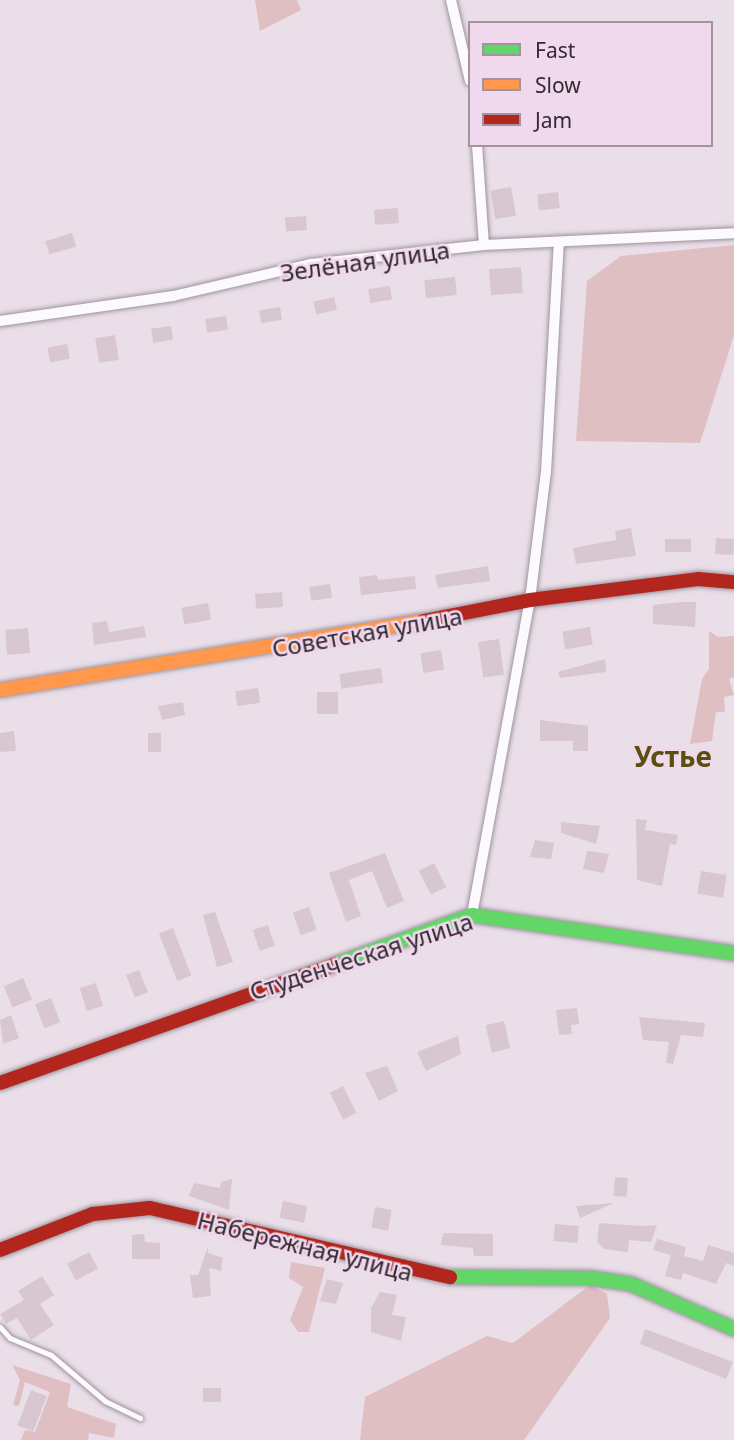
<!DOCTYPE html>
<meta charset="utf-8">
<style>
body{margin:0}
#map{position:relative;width:734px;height:1440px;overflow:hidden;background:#eadee9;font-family:"Noto Sans",sans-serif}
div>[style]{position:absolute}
.green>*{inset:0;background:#e0bfc2}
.building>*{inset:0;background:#d8c7d0;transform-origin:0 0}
.roads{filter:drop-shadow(0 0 2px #9d949d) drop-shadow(0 0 2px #9d949d)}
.lane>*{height:5px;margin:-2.5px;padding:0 2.5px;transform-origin:2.5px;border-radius:2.5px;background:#fcfafc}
.street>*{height:10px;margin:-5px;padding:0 5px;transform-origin:5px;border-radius:5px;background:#fcfafc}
.fast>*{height:14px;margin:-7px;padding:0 7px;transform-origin:7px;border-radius:7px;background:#63d668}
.slow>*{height:14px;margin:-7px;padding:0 7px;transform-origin:7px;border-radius:7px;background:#ff974d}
.jam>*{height:14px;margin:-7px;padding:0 7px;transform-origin:7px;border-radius:7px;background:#b3261e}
span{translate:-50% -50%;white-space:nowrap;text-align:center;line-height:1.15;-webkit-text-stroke:5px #f0d8ed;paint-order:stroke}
.street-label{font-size:24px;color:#332a32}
.quarter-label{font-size:28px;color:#5b4f10;font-weight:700}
.legend{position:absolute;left:468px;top:21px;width:245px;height:126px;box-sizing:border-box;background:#f0d8ed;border:2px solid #a492a2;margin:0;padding:9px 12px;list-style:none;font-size:21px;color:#332a32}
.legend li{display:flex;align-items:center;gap:14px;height:35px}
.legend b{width:35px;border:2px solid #a492a2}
</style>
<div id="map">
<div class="green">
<i style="clip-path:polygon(255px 0,297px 0,301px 10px,260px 31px)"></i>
<i style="clip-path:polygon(734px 245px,734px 335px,700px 443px,576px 441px,587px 281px,621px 256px)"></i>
<i style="clip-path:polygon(709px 631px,718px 637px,734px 636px,734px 677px,729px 679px,734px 695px,724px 697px,725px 712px,716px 712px,712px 741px,690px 744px,702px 679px,709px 669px)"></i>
<i style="clip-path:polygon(291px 1262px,325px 1268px,309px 1332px,298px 1332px,290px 1320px,303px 1287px,289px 1278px)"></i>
<i style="clip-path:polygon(590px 1285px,607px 1294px,610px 1318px,524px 1440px,360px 1440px,365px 1397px,487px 1336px,513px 1343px)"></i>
<i style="clip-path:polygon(12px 1365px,71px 1384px,67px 1407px,116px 1424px,114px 1438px,89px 1433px,88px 1440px,21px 1440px,25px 1430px,35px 1432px,50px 1392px,25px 1382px,19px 1406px,13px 1405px,20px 1380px)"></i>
</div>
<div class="building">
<i style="left:511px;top:187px;width:29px;height:21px;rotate:80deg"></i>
<i style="left:558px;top:192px;width:16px;height:21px;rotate:83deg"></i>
<i style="left:398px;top:208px;width:15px;height:24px;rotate:86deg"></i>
<i style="left:306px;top:216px;width:14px;height:21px;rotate:86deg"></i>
<i style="left:72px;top:233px;width:14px;height:28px;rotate:73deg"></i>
<i style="left:521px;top:267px;width:26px;height:32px;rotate:86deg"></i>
<i style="left:455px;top:277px;width:18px;height:31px;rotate:84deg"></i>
<i style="left:390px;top:286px;width:14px;height:22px;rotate:82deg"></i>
<i style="left:334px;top:297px;width:13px;height:21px;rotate:77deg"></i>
<i style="left:280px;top:307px;width:13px;height:21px;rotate:81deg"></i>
<i style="left:226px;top:316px;width:14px;height:21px;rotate:82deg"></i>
<i style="left:171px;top:326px;width:14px;height:20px;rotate:82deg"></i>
<i style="left:115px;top:335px;width:25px;height:20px;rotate:81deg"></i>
<i style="left:67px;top:344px;width:15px;height:20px;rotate:79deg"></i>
<i style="clip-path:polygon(631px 528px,636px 556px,576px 564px,573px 548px,616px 540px,615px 531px)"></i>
<i style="left:716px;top:538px;width:18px;height:16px;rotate:3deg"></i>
<i style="left:665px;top:539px;width:26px;height:13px"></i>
<i style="clip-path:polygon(488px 566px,490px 581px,438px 588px,435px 575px)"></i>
<i style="clip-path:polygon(377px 575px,378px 580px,415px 576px,416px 589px,361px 595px,359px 577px)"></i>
<i style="left:330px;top:584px;width:14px;height:21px;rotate:82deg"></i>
<i style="left:282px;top:592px;width:15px;height:27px;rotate:86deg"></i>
<i style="clip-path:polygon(681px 602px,696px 602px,695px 627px,653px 624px,653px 605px)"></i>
<i style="left:208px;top:603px;width:17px;height:27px;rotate:80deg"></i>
<i style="clip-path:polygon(107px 621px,109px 632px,144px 626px,146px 637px,94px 645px,92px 623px)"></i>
<i style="left:590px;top:627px;width:18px;height:28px;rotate:81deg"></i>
<i style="left:28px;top:628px;width:25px;height:23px;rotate:85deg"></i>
<i style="left:499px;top:639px;width:36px;height:21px;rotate:82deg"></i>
<i style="left:441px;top:650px;width:20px;height:21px;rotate:81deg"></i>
<i style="clip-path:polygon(605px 659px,606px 672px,560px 678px,558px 672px)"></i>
<i style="left:381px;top:668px;width:15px;height:42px;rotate:82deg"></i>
<i style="left:258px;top:688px;width:15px;height:23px;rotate:82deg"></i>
<i style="left:317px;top:692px;width:21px;height:22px"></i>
<i style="clip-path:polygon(183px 702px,185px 715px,162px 720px,158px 706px)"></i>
<i style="clip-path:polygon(540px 720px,588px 726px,588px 751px,573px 751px,573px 741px,540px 741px)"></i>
<i style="clip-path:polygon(14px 731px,16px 751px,0 752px,0 733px)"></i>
<i style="left:148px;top:733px;width:13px;height:19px"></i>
<i style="clip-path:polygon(636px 819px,647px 820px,645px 830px,678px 835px,676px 845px,670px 844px,662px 886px,637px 880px)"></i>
<i style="clip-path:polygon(561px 822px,600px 826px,596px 844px,561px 833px)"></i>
<i style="clip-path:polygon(535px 840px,554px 843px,551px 859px,530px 857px)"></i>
<i style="clip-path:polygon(587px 851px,609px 854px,604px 873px,583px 869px)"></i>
<i style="clip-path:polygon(385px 853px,404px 901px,387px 908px,372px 871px,349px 880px,361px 916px,346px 922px,329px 873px)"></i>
<i style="left:434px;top:863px;width:27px;height:17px;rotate:63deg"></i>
<i style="left:701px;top:871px;width:26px;height:23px;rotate:9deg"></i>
<i style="left:309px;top:907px;width:24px;height:17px;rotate:71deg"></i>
<i style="clip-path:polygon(215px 912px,233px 962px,217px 967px,203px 915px)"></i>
<i style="left:268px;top:925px;width:22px;height:16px;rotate:72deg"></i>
<i style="left:173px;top:928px;width:51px;height:15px;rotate:69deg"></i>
<i style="left:139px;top:970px;width:24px;height:14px;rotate:68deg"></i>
<i style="left:23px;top:978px;width:23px;height:21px;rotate:67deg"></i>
<i style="left:96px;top:983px;width:24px;height:17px;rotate:73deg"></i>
<i style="left:51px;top:998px;width:26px;height:17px;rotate:69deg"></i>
<i style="clip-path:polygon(577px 1008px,579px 1024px,571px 1025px,572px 1034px,559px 1035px,556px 1010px)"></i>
<i style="clip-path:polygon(11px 1015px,19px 1038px,3px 1044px,0 1020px)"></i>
<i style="clip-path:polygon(639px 1017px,705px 1023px,703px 1037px,681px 1035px,673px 1064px,666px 1063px,669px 1042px,643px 1040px)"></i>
<i style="left:504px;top:1021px;width:28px;height:19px;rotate:77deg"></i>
<i style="clip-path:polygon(458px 1036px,461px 1054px,426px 1071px,417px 1052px)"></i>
<i style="clip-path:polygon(387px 1066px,398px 1091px,379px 1101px,365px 1073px)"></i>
<i style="left:343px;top:1086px;width:30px;height:15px;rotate:63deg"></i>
<i style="left:615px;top:1177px;width:13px;height:19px;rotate:4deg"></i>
<i style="clip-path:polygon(232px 1179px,229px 1210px,189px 1196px,194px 1183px,220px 1188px,221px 1182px)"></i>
<i style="left:283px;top:1201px;width:25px;height:17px;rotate:12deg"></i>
<i style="clip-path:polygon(614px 1203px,580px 1218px,576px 1206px)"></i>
<i style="left:375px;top:1207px;width:17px;height:21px;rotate:10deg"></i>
<i style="clip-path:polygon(599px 1223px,641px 1226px,657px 1225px,651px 1242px,629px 1240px,628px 1252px,604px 1249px,597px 1242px)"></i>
<i style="left:555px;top:1224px;width:24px;height:17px;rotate:5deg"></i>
<i style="clip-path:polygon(443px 1233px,493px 1234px,493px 1256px,474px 1256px,473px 1248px,441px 1245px)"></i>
<i style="clip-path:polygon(144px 1234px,145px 1242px,160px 1243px,160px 1259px,132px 1259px,132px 1235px)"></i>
<i style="clip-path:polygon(657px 1239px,686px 1247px,684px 1256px,703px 1261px,708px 1245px,734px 1253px,734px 1266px,726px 1263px,716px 1284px,683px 1273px,681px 1280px,665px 1276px,671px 1255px,653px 1250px)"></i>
<i style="clip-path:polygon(208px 1247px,208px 1253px,223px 1258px,221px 1271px,209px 1268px,211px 1296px,193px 1298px,190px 1275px,198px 1275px)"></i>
<i style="left:89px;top:1252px;width:19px;height:25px;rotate:62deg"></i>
<i style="clip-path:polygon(42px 1276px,54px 1295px,40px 1304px,54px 1325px,31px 1340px,17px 1318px,6px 1324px,0 1314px,24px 1300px,18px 1291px)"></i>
<i style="clip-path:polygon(327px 1279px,343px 1283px,336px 1304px,320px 1301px)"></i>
<i style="clip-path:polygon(380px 1292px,397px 1295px,392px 1315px,406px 1317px,401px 1341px,371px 1332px,371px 1308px)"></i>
<i style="clip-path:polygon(645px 1329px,733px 1362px,726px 1379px,640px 1344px)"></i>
<i style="left:221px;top:1388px;width:14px;height:18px;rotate:90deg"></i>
<i style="left:31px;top:1390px;width:17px;height:38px;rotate:21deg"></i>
</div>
<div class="roads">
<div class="lane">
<i style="left:0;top:1327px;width:15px;rotate:48deg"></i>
<i style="left:10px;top:1338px;width:44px;rotate:22.5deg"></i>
<i style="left:51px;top:1355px;width:71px;rotate:40.4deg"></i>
<i style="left:105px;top:1401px;width:39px;rotate:26deg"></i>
</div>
<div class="street">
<i style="left:451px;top:0;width:83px;rotate:76.8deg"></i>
<i style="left:477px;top:145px;width:100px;rotate:86deg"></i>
<i style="left:0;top:321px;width:175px;rotate:-8.2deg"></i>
<i style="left:173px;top:296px;width:142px;rotate:-13.1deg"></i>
<i style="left:311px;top:264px;width:174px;rotate:-6.3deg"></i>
<i style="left:484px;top:245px;width:250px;rotate:-2.7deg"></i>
<i style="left:472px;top:915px;width:320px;rotate:-79.6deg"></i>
<i style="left:530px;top:600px;width:129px;rotate:-82.9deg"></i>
<i style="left:546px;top:472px;width:229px;rotate:-86.8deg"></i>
</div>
<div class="fast">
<i style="left:336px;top:964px;width:145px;rotate:-19.8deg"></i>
<i style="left:472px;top:915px;width:265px;rotate:8.3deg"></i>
<i style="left:450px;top:1277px;width:141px;rotate:0.4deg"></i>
<i style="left:591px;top:1278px;width:40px;rotate:8.5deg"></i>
<i style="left:631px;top:1284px;width:112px;rotate:23.6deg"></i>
</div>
<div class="slow">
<i style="left:0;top:690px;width:429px;rotate:-9.3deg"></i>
</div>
<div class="jam">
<i style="left:423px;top:621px;width:109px;rotate:-11.1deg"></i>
<i style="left:530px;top:600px;width:169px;rotate:-7.1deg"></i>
<i style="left:698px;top:579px;width:36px;rotate:5deg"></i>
<i style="left:0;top:1083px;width:356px;rotate:-19.5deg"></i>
<i style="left:0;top:1250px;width:100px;rotate:-21.2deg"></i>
<i style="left:93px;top:1214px;width:57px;rotate:-6deg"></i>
<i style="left:150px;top:1208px;width:308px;rotate:13deg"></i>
</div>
</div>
<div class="street-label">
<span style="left:365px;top:261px;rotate:-8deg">Зелёная улица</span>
<span style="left:367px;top:632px;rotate:-10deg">Советская улица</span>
<span style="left:361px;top:956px;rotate:-18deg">Студенческая улица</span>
<span style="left:305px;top:1246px;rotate:14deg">Набережная улица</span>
</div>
<div class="quarter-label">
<span style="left:673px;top:756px">Устье</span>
</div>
<ul class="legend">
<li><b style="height:9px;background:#63d668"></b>Fast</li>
<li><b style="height:9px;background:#ff974d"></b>Slow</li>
<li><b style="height:9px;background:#b3261e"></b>Jam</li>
</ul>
</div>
